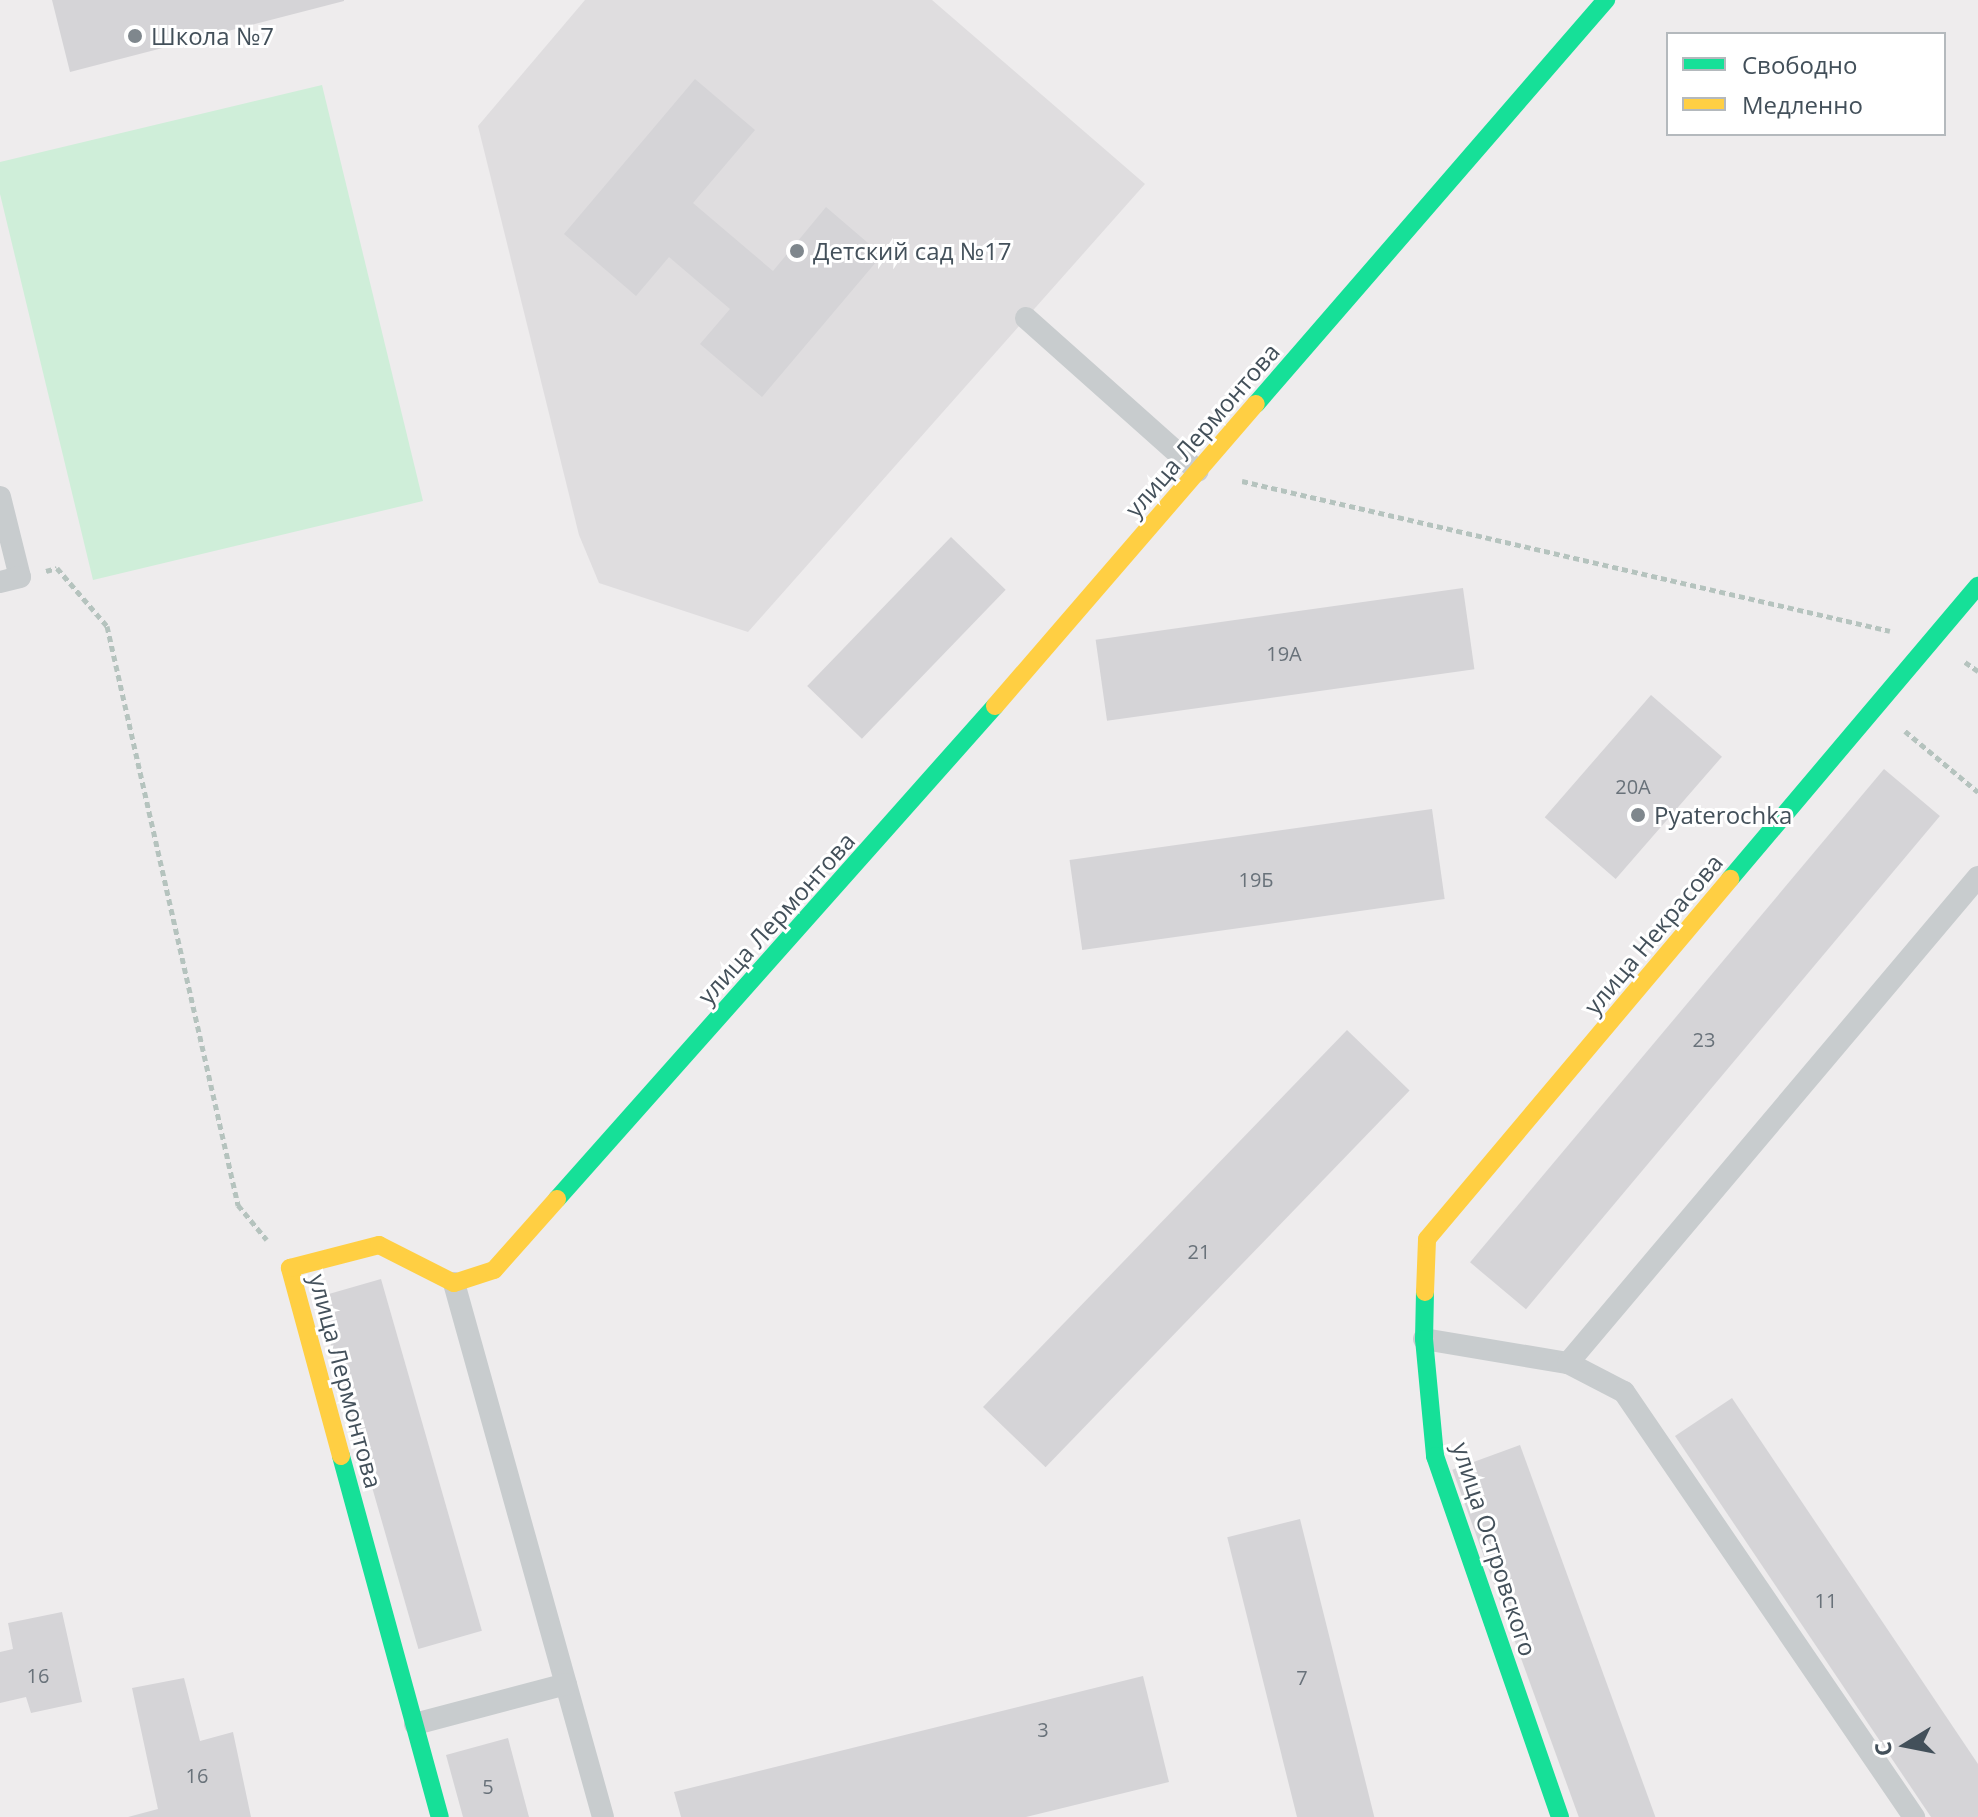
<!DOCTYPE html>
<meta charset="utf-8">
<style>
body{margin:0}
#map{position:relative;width:1978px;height:1817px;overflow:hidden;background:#eeeced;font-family:"Open Sans",sans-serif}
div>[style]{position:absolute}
.education>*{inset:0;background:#dfdddf}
.green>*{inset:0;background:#cfeed9}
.building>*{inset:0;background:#d5d4d7;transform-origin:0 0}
.path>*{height:5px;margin-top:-2.5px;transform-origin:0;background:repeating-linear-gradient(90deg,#b5c3be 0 6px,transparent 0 10px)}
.lane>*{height:22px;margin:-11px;padding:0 11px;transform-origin:11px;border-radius:11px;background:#c8ccce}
.fast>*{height:18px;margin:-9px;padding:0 9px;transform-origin:9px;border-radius:9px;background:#16e098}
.slow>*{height:18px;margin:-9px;padding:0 9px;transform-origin:9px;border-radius:9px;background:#ffcf43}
.dots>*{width:22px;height:22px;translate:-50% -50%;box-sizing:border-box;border:4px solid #fff;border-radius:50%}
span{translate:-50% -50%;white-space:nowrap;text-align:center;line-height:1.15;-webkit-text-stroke:6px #fff;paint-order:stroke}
.number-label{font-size:20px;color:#69727a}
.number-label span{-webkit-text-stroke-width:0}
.poi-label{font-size:24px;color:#43505a}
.left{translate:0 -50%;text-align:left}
.street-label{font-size:24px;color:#43505a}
.legend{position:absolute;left:1666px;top:32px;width:280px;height:104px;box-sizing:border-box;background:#fff;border:2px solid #b4b9bd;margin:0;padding:10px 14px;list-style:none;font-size:24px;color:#43505a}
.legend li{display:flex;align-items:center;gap:16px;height:40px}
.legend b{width:40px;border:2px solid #b4b9bd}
.north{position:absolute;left:1866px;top:1705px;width:80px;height:80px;-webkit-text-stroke:6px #fff;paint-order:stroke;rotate:260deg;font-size:22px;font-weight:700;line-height:32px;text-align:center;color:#43505a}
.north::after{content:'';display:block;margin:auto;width:28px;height:36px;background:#43505a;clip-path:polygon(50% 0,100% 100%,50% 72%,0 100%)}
</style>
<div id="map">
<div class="education">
<i style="clip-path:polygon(585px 0,932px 0,1145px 184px,748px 632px,599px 583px,579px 535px,478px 126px)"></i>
</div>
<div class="green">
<i style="clip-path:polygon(322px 85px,423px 501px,93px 580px,0 194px,0 162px)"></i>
</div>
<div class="building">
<i style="clip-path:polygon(52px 0,344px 0,344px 1px,70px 72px)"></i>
<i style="clip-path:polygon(695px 79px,755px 130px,693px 203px,773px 271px,826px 207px,882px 255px,762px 397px,700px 344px,730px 309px,669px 257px,636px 296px,564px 234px)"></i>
<i style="left:951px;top:537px;width:76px;height:207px;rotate:44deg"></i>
<i style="left:1463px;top:588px;width:82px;height:371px;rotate:82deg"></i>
<i style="left:1651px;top:695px;width:94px;height:162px;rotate:41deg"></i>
<i style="left:1884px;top:769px;width:73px;height:644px;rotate:40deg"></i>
<i style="left:1432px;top:809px;width:91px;height:366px;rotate:82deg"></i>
<i style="left:1347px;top:1030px;width:87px;height:524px;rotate:44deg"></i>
<i style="left:381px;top:1279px;width:366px;height:66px;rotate:74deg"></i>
<i style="clip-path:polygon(1732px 1398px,1978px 1764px,1978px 1817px,1931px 1817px,1675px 1436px)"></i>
<i style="left:1520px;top:1445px;width:396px;height:72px;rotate:70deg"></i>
<i style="left:1300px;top:1519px;width:308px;height:75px;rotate:76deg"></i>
<i style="clip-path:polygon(62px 1612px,82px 1702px,31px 1713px,26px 1697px,0 1703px,0 1652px,13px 1649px,8px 1623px)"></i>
<i style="clip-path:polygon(1143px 1676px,1169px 1782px,1026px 1817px,681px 1817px,674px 1792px)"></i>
<i style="clip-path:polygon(184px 1678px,200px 1741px,233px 1732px,251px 1817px,128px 1817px,158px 1809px,132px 1688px)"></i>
<i style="clip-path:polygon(508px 1738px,529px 1817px,463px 1817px,446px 1755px)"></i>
</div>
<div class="path">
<i style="left:1242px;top:481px;width:665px;rotate:13.03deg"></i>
<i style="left:46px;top:571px;width:11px;rotate:-15deg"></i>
<i style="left:57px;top:568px;width:77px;rotate:49.2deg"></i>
<i style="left:107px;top:626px;width:594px;rotate:77.25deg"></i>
<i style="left:238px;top:1205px;width:45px;rotate:50.4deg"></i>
<i style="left:1965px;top:662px;width:16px;rotate:35deg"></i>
<i style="left:1905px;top:731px;width:95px;rotate:39.9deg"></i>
</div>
<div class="lane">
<i style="left:1026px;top:318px;width:230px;rotate:41.7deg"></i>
<i style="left:0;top:497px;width:82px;rotate:76deg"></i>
<i style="left:20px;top:577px;width:21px;rotate:166deg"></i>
<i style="left:454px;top:1283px;width:554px;rotate:74.41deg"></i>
<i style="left:1424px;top:1339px;width:146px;rotate:9.5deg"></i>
<i style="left:1568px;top:1363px;width:63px;rotate:27.4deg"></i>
<i style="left:1624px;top:1392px;width:515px;rotate:55.69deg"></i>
<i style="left:1568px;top:1363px;width:636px;rotate:-49.85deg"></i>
<i style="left:415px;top:1724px;width:156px;rotate:-14.8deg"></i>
</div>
<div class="fast">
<i style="left:1256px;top:404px;width:535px;rotate:-49.1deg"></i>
<i style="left:1730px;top:879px;width:384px;rotate:-49.8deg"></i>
<i style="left:557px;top:1199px;width:659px;rotate:-48.38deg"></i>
<i style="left:1425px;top:1292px;width:47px;rotate:91.2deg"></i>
<i style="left:1424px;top:1339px;width:118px;rotate:84.6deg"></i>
<i style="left:1435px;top:1456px;width:382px;rotate:70.9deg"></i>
<i style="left:341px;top:1456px;width:374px;rotate:74.7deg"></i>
</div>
<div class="slow">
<i style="left:995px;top:706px;width:399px;rotate:-49.2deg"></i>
<i style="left:1425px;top:1292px;width:53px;rotate:-87.8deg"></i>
<i style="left:1427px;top:1239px;width:471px;rotate:-49.9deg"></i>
<i style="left:341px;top:1456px;width:195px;rotate:-105.2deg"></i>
<i style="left:290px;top:1268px;width:92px;rotate:-14.5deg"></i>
<i style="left:379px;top:1245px;width:84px;rotate:26.9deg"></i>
<i style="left:454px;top:1283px;width:42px;rotate:-18deg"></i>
<i style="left:494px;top:1270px;width:95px;rotate:-48.4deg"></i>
</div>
<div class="dots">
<i style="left:135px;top:36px;background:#7f878d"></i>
<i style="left:797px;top:251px;background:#7f878d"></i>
<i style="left:1638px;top:815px;background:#7f878d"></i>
</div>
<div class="number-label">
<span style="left:1284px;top:653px">19А</span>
<span style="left:1633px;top:786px">20А</span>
<span style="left:1256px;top:879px">19Б</span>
<span style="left:1704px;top:1039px">23</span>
<span style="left:1199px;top:1251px">21</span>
<span style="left:1826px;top:1600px">11</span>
<span style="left:38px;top:1675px">16</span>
<span style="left:1302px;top:1677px">7</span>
<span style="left:1043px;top:1729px">3</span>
<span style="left:197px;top:1775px">16</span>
<span style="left:488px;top:1786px">5</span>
</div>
<div class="poi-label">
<span class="left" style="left:151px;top:36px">Школа №7</span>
<span class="left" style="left:813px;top:251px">Детский сад №17</span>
<span class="left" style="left:1654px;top:815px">Pyaterochka</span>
</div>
<div class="street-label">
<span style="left:1202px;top:430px;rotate:-49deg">улица Лермонтова</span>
<span style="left:776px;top:918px;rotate:-48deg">улица Лермонтова</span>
<span style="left:1653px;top:934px;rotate:-50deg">улица Некрасова</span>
<span style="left:346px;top:1381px;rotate:75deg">улица Лермонтова</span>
<span style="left:1495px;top:1549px;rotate:72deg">улица Островского</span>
</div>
<ul class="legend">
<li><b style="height:10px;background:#16e098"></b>Свободно</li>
<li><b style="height:10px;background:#ffcf43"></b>Медленно</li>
</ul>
<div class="north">С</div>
</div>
